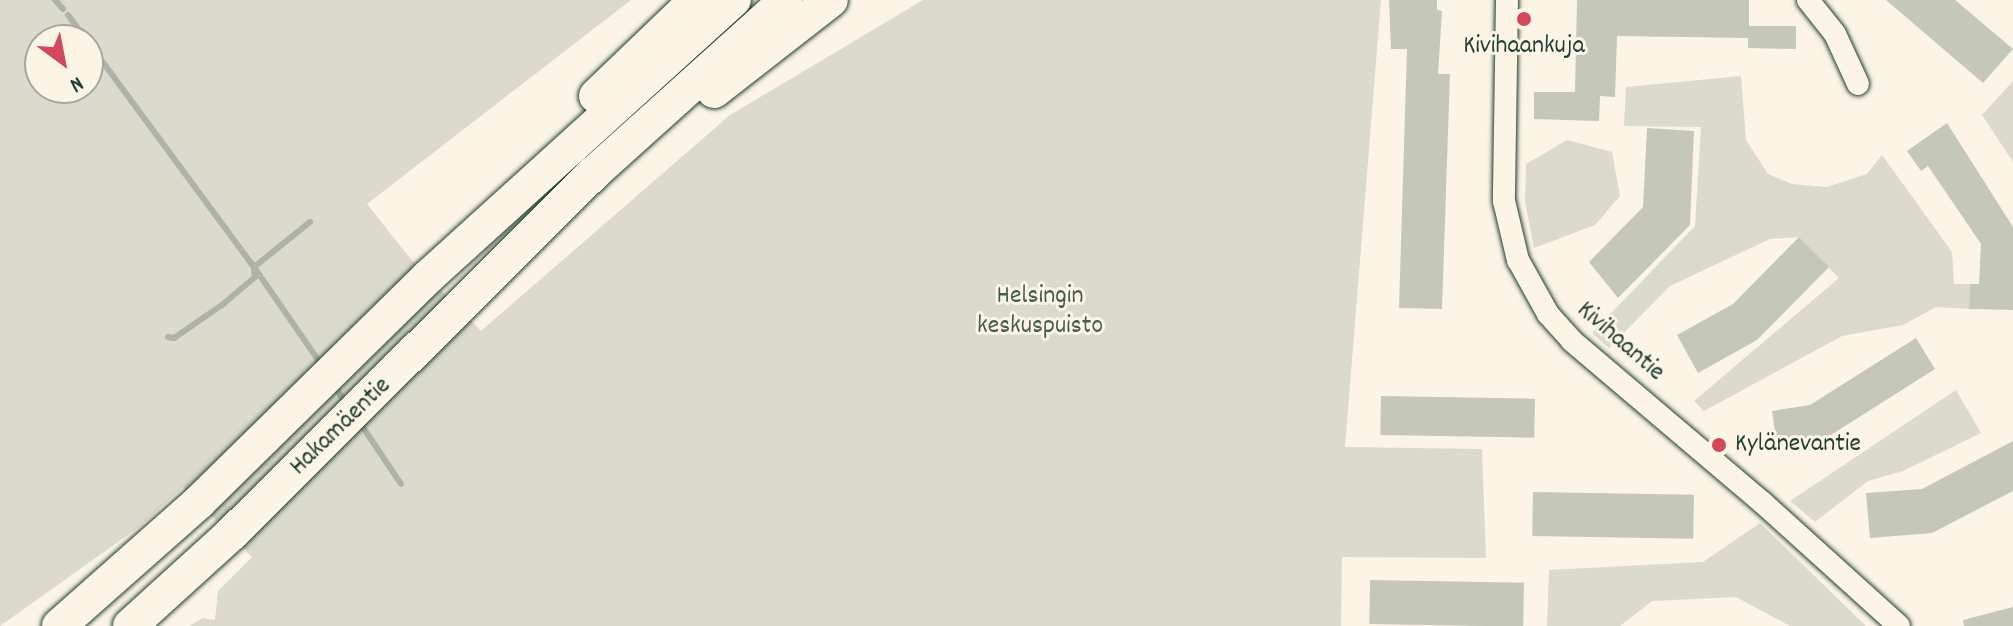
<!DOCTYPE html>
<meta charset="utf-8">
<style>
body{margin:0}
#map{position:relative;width:2013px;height:626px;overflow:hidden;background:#fcf5e5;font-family:Dekko,sans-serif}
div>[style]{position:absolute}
.green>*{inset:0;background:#dcdacc}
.stream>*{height:6px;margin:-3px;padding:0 3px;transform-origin:3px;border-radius:3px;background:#aeb3a7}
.building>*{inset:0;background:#c5c7b9;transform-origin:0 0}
.roads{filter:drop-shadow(0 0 2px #1f3d34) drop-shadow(0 0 2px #1f3d34)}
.minor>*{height:22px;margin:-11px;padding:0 11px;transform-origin:11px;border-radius:11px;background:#fcf5e5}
.primary>*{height:34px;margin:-17px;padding:0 17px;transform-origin:17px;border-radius:17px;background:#fcf5e5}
.dots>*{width:22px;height:22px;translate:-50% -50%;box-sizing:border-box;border:4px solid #fcf5e5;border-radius:50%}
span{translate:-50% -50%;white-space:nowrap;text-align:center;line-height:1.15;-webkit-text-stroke:6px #fcf5e5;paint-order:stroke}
.poi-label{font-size:26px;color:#1f3d34}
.left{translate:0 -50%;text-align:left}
.park-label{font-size:26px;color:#455c52}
.street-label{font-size:26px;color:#1f3d34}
.north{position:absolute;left:24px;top:24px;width:80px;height:80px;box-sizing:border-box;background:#fcf5e5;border:2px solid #a4ab9e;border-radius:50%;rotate:148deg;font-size:22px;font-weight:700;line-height:32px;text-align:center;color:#1f3d34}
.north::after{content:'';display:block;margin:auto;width:28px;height:36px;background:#d1495b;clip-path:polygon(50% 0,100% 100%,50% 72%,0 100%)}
</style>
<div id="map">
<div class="green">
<i style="clip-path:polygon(evenodd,0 0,631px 0,367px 204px,413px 262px,481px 331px,730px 115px,923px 0,1381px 0,1345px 447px,1482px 449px,1486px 558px,1342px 557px,1341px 626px,189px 626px,203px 618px,215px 620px,218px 591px,252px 557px,183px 487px,139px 527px,0 626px,0 0,40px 40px,88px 40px,88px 88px,40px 88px,40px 40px)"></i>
<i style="clip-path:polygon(1741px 76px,1746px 140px,1768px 174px,1792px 184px,1827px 187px,1867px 174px,1882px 155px,1952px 252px,1954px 284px,1970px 284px,1969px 309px,1936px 307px,1903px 325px,1842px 336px,1704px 411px,1694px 401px,1839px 278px,1799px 237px,1770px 239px,1670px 286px,1609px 348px,1592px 333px,1695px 226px,1701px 127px,1624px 126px,1626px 87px)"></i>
<i style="clip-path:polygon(2013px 81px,2013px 162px,1982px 115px)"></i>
<i style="clip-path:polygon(1567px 140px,1612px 152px,1620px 196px,1595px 225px,1534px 248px,1525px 201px,1526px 164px)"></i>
<i style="clip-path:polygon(1956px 390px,1981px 433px,1903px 471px,1868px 481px,1815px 522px,1790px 501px)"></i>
<i style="clip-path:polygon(1760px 523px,1866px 626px,1790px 626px,1736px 597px,1652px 601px,1620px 626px,1547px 626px,1549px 570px,1703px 562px)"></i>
</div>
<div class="stream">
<i style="left:55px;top:0;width:12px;rotate:48deg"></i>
<i style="left:68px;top:15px;width:31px;rotate:53deg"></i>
<i style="left:88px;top:42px;width:280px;rotate:53.6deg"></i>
<i style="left:254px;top:267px;width:72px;rotate:-38.8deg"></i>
<i style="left:254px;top:267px;width:121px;rotate:55.4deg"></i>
<i style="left:168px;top:337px;width:6px;rotate:9deg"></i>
<i style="left:174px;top:338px;width:58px;rotate:-34.5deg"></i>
<i style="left:222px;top:305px;width:43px;rotate:-40.3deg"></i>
<i style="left:255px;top:277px;width:7px;rotate:-98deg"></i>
<i style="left:334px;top:385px;width:24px;rotate:57deg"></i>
<i style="left:358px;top:420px;width:77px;rotate:56.1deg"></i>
</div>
<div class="building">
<i style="clip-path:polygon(1389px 0,1437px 0,1437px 10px,1442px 11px,1438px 74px,1450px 74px,1442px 309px,1399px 308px,1407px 49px,1391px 49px)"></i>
<i style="clip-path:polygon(1577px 0,1749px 0,1749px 26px,1796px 26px,1796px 49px,1748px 48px,1748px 38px,1617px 36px,1615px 97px,1600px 96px,1599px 121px,1534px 119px,1534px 92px,1575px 92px)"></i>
<i style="clip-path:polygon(1886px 0,1955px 0,2013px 49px,1983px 83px)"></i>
<i style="clip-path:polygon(1947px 123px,2013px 227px,2013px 310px,1969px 309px,1970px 284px,1979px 284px,1981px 244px,1928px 166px,1921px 171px,1907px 151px)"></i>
<i style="clip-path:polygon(1647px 128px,1694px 131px,1690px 225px,1618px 298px,1589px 262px,1643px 207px)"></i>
<i style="clip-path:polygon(1799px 237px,1829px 267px,1757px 340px,1698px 373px,1677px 335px,1733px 304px)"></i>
<i style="clip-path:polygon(1916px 338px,1935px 369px,1823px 440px,1777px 447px,1772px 411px,1810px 405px)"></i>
<i style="left:1381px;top:396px;width:154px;height:39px;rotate:1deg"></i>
<i style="clip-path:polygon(2013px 441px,2013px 491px,1932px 533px,1870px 538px,1866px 493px,1922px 489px)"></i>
<i style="left:1533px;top:492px;width:161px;height:44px;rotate:1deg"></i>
<i style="left:1370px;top:580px;width:154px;height:44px;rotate:1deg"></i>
<i style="clip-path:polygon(2013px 607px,2013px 626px,1964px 626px,1963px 620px)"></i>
</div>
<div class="roads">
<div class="minor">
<i style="left:1507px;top:0;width:201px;rotate:90.9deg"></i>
<i style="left:1504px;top:201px;width:61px;rotate:76.7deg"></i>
<i style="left:1518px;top:260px;width:62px;rotate:60.9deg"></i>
<i style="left:1548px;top:314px;width:36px;rotate:48deg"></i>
<i style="left:1572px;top:341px;width:250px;rotate:40.3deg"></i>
<i style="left:1763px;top:503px;width:183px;rotate:42.1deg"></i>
<i style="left:1808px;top:0;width:43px;rotate:51.5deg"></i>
<i style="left:1835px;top:34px;width:55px;rotate:65.3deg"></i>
</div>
<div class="primary">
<i style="left:714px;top:91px;width:148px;rotate:-37.9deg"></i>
<i style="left:596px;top:96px;width:139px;rotate:-43.8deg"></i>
<i style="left:59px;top:626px;width:187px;rotate:-41.5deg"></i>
<i style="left:199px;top:502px;width:321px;rotate:-44.5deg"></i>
<i style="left:428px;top:277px;width:413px;rotate:-42.2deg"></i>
<i style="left:130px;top:626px;width:137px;rotate:-42.3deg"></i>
<i style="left:231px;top:534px;width:512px;rotate:-44.84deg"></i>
<i style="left:594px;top:173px;width:258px;rotate:-42deg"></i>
</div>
</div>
<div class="dots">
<i style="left:1524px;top:19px;background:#d1495b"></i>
<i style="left:1719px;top:445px;background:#d1495b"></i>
</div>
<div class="poi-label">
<span style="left:1524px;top:47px">Kivihaankuja</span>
<span class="left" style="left:1735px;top:445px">Kylänevantie</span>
</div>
<div class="park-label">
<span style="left:1040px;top:312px">Helsingin<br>keskuspuisto</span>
</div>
<div class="street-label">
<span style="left:1620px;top:342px;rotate:41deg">Kivihaantie</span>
<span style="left:341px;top:427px;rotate:-44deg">Hakamäentie</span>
</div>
<div class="north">N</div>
</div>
